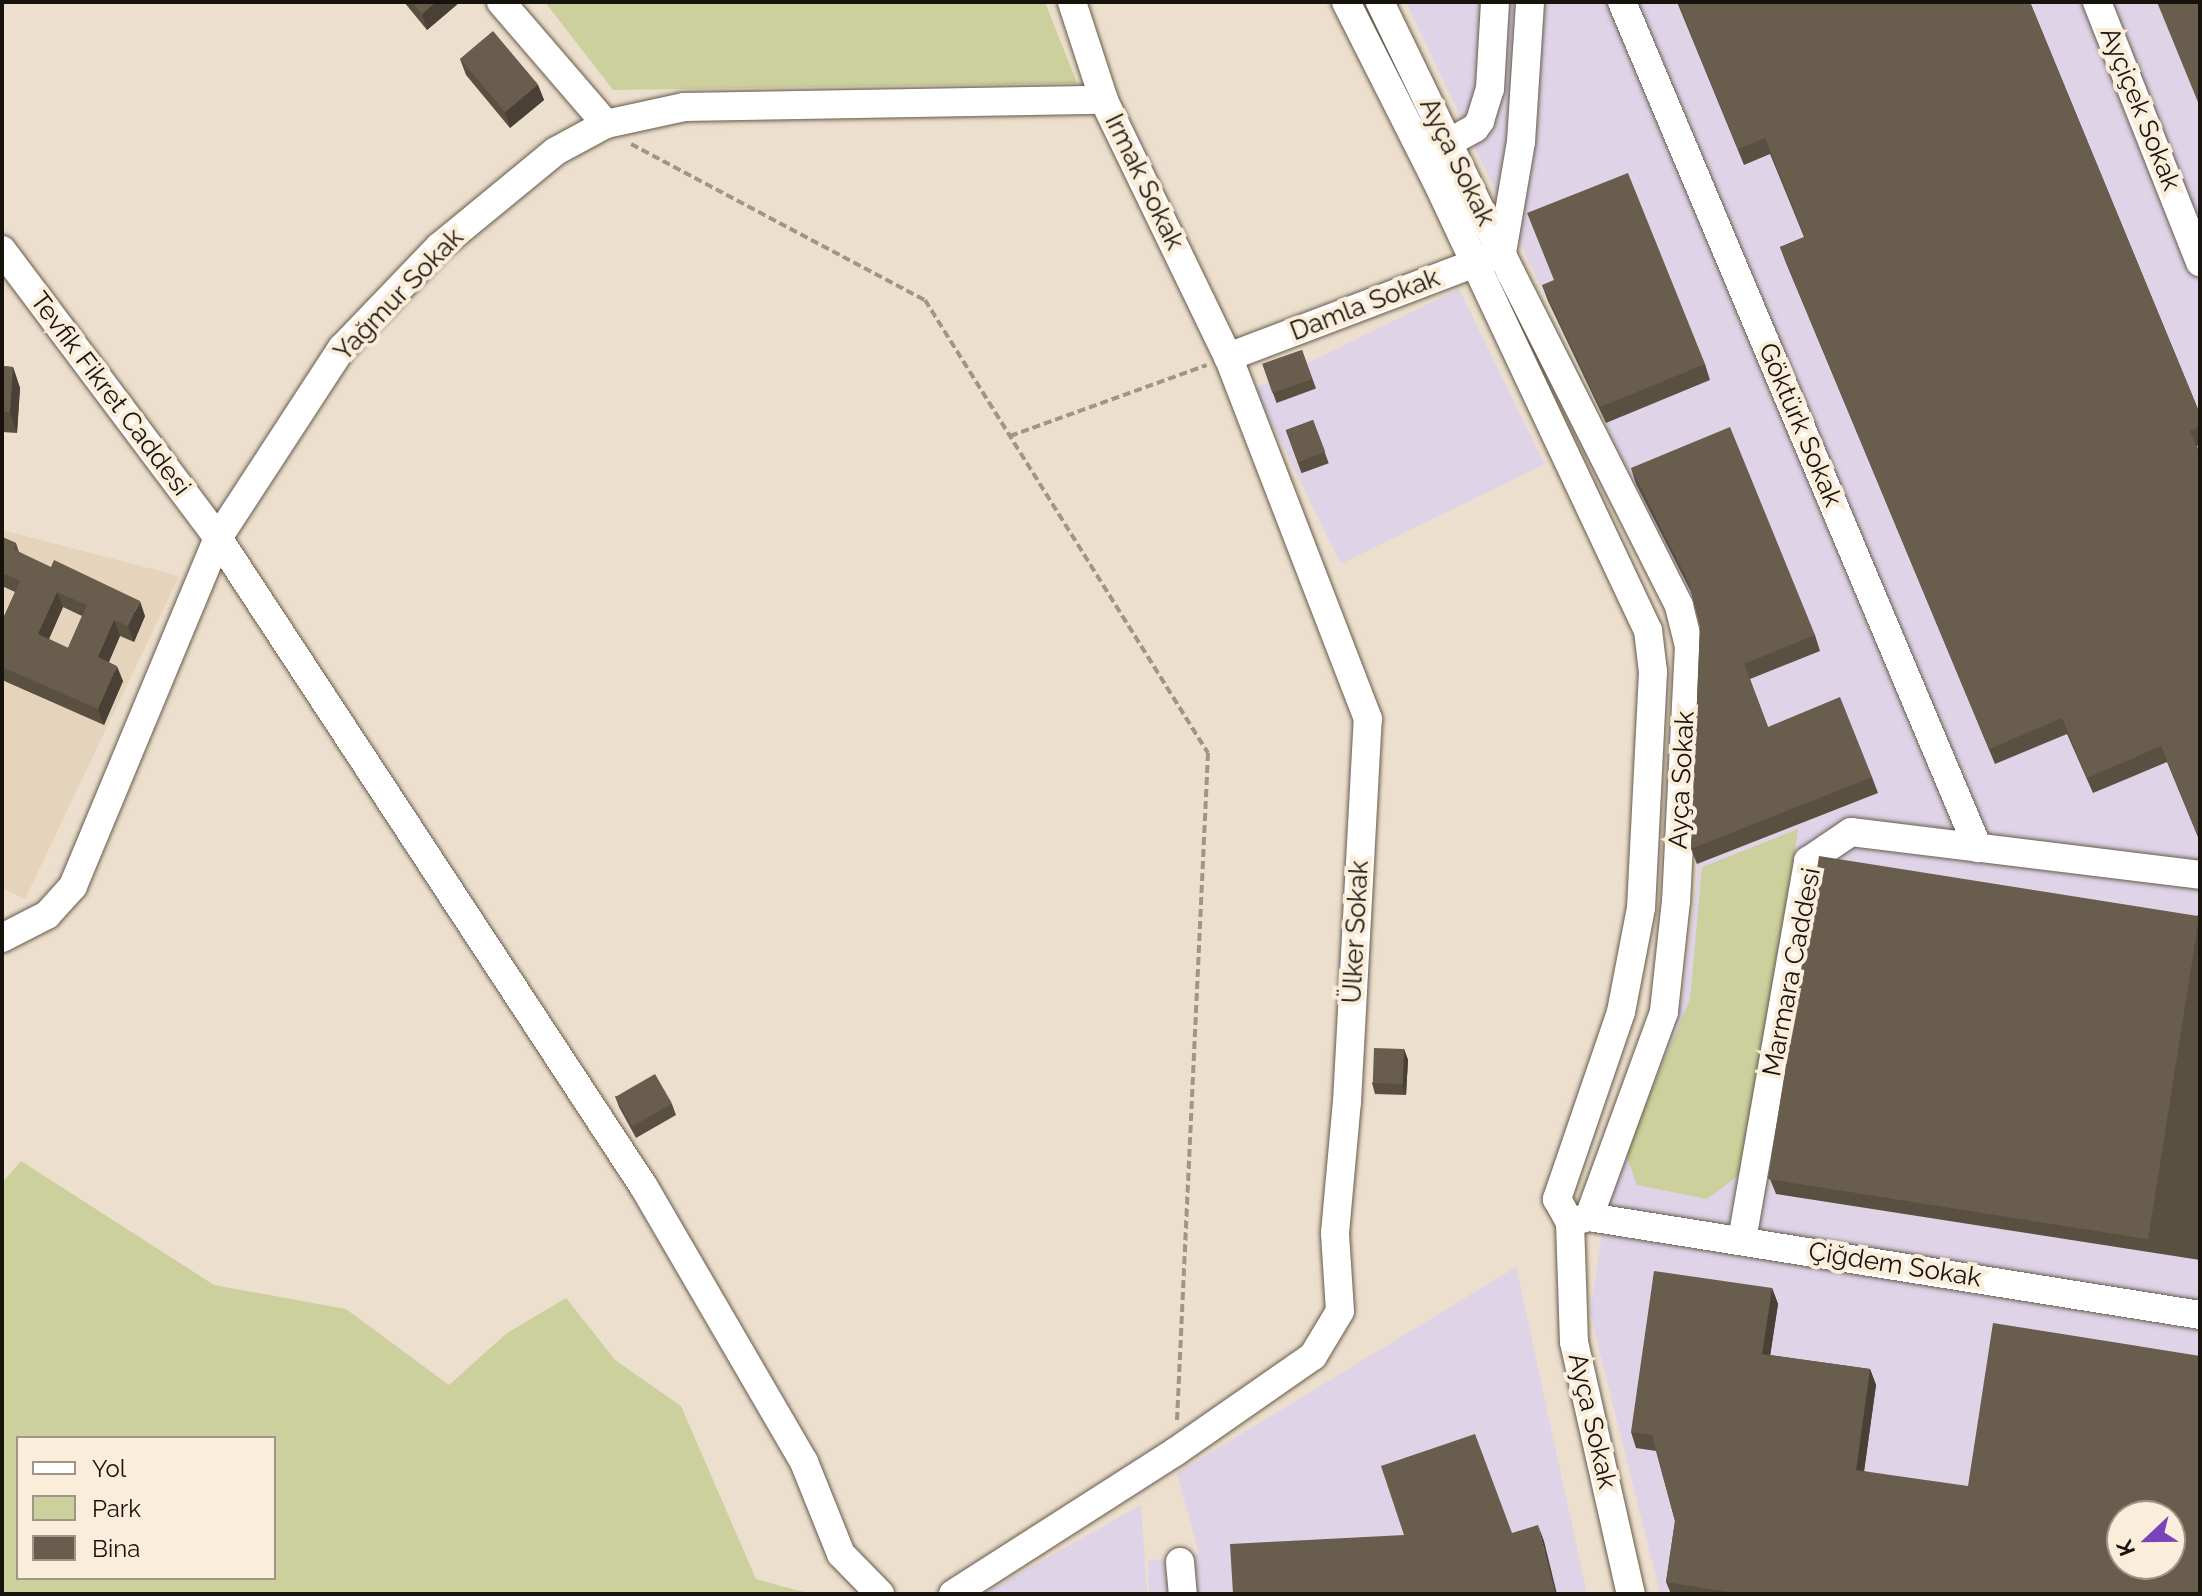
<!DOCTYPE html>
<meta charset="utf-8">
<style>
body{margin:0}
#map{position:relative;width:2202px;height:1596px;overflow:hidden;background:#eddfcd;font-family:Raleway,sans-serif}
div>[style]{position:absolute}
.industrial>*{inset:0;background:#ded3e7;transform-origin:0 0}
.built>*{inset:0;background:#e5d3bb}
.green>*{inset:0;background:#cbd09c}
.path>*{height:4px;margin-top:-2px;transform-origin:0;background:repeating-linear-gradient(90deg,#a09587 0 8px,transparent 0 12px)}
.roads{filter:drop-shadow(0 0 2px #665b4b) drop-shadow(0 0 2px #665b4b)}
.minor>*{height:28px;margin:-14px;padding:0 14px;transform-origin:14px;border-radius:14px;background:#fff}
.wall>*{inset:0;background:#5a5042;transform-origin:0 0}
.shaded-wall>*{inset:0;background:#4a4136}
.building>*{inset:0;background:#695d4d;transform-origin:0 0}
span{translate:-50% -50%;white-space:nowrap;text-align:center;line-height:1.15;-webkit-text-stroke:8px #faedda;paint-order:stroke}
.street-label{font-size:26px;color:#17130c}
.frame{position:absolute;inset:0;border:4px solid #17130c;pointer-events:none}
.legend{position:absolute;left:16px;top:1436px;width:260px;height:144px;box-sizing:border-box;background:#faedda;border:2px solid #9f9688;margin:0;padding:10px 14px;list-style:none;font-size:24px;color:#17130c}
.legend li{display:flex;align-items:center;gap:16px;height:40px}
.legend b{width:40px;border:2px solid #9f9688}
.north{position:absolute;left:2106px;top:1500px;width:80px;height:80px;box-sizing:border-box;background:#faedda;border:2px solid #9f9688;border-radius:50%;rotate:248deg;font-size:22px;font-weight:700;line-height:32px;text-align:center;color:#17130c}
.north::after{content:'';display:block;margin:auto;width:28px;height:36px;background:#7b43b9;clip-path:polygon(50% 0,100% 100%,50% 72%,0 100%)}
</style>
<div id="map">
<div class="industrial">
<i style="clip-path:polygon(evenodd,1406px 2px,2200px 2px,2200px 1594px,1660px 1594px,1590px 1312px,1612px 1168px,1682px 1000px,1697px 879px,1700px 622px,1406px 2px,2122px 1516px,2170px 1516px,2170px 1564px,2122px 1564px,2122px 1516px)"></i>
<i style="left:1459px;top:289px;width:195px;height:227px;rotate:64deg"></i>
<i style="clip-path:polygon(1516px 1267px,1587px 1594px,1149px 1594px,1148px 1561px,1199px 1554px,1177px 1473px)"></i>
<i style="clip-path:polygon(1141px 1505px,1147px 1594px,983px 1594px)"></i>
</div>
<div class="built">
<i style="clip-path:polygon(2px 530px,179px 576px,25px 899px,2px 888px)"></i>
</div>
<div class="green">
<i style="clip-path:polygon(545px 2px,1045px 2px,1077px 83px,613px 90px)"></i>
<i style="clip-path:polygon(1798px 829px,1746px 1170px,1707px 1199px,1637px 1185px,1625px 1152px,1690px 999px,1702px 867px)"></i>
<i style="clip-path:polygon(evenodd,21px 1161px,214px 1285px,346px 1309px,449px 1385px,507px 1333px,566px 1298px,615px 1360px,681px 1406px,756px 1579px,811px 1594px,2px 1594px,2px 1183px,21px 1161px,18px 1438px,274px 1438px,274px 1578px,18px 1578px,18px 1438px)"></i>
</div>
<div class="path">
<i style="left:631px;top:144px;width:333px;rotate:28deg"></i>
<i style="left:925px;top:300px;width:534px;rotate:58.01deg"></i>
<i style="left:1208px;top:753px;width:668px;rotate:92.66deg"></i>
<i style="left:1010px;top:436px;width:209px;rotate:-19.8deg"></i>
</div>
<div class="roads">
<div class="minor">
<i style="left:501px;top:2px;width:161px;rotate:49.3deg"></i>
<i style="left:1346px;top:2px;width:199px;rotate:63.2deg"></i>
<i style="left:1436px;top:180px;width:497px;rotate:64.8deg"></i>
<i style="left:1648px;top:630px;width:42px;rotate:83.2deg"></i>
<i style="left:1653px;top:672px;width:236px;rotate:92.9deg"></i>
<i style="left:1641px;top:908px;width:106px;rotate:100.9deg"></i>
<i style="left:1621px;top:1012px;width:198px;rotate:108.9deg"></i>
<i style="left:1557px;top:1199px;width:26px;rotate:61deg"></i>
<i style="left:1570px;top:1222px;width:120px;rotate:88.1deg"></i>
<i style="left:1574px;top:1342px;width:258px;rotate:77.3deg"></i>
<i style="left:1380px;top:2px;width:301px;rotate:64.2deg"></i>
<i style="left:1511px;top:273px;width:373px;rotate:63.2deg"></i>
<i style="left:1679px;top:606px;width:41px;rotate:76deg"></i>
<i style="left:1689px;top:646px;width:255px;rotate:92.9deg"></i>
<i style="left:1676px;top:901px;width:112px;rotate:96.2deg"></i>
<i style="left:1664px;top:1012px;width:218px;rotate:110.1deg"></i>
<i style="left:1589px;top:1217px;width:20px;rotate:165deg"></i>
<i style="left:1622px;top:2px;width:918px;rotate:67.18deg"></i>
<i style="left:2097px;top:2px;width:280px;rotate:68.4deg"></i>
<i style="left:1448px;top:143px;width:31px;rotate:-29deg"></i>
<i style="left:1475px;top:128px;width:9px;rotate:-54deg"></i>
<i style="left:1480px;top:121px;width:34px;rotate:-73deg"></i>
<i style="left:1490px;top:89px;width:87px;rotate:-86.7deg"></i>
<i style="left:2px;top:250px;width:360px;rotate:53.1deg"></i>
<i style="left:218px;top:538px;width:776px;rotate:56.72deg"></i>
<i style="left:644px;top:1187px;width:318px;rotate:59.8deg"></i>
<i style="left:804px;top:1462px;width:99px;rotate:68.1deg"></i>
<i style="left:841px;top:1554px;width:56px;rotate:45.7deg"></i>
<i style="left:1228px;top:357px;width:293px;rotate:-20.8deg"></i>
<i style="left:1502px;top:253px;width:113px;rotate:-80.3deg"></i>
<i style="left:1521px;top:142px;width:140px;rotate:-86.3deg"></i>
<i style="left:2px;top:938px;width:51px;rotate:-27.1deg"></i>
<i style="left:47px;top:915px;width:39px;rotate:-48deg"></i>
<i style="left:73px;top:886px;width:377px;rotate:-67.4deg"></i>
<i style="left:218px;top:538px;width:227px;rotate:-56.9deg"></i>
<i style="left:342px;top:348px;width:140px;rotate:-46.2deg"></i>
<i style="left:439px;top:247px;width:151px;rotate:-39.4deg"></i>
<i style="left:556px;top:151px;width:57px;rotate:-28.4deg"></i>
<i style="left:606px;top:124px;width:80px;rotate:-12.3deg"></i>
<i style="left:684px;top:107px;width:420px;rotate:-1deg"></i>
<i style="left:1589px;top:1217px;width:619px;rotate:9.11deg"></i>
<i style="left:1742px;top:1240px;width:385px;rotate:-80.1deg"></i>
<i style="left:1808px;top:861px;width:52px;rotate:-34deg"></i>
<i style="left:1851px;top:832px;width:352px;rotate:7deg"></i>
<i style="left:1180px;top:1562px;width:32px;rotate:85deg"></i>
<i style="left:953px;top:1594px;width:264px;rotate:-32.6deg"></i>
<i style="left:1175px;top:1452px;width:168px;rotate:-34.8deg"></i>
<i style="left:1313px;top:1356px;width:52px;rotate:-59deg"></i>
<i style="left:1340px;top:1311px;width:78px;rotate:-93.7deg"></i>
<i style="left:1335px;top:1233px;width:132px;rotate:-84.8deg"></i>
<i style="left:1347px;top:1102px;width:384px;rotate:-86.9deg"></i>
<i style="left:1368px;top:719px;width:388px;rotate:-111.1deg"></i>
<i style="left:1228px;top:357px;width:285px;rotate:-115.8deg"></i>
<i style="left:1104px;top:100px;width:103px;rotate:-108.1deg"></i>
</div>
</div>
<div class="wall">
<i style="clip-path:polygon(404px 2px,460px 2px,427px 30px)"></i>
<i style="clip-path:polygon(1677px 2px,2030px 2px,2200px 414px,2200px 445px,2197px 446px,2200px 454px,2200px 842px,2167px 762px,2093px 793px,2067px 734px,1995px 764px,1786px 263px,1780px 247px,1804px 237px,1770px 154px,1744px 165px)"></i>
<i style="clip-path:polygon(460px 59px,538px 85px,544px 100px,510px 128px,466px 75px)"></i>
<i style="clip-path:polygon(1542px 285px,1705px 364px,1710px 380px,1606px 423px,1548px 301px)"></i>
<i style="left:1302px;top:350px;width:41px;height:42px;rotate:70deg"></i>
<i style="clip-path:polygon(2px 366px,13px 367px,20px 388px,17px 433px,2px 432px)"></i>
<i style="left:1313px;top:420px;width:46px;height:29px;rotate:70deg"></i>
<i style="clip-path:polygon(1631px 468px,1815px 635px,1820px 651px,1750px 679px,1768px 727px,1872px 777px,1878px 793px,1697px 864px,1691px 849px,1700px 626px,1691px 592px,1636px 484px)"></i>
<i style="clip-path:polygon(evenodd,2px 537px,16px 543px,19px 552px,145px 616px,134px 642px,120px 636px,109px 662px,123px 681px,104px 725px,2px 680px,2px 621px,15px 592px,2px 586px,2px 537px,63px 607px,82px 616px,68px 648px,49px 639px,63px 607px)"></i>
<i style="clip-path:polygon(2200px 914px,2200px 1260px,1776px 1194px,1770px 1179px)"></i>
<i style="clip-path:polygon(1404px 1049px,1408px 1060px,1406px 1095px,1375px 1094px,1372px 1083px)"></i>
<i style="clip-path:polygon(615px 1096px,672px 1104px,676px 1115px,636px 1138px,619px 1107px)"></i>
<i style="clip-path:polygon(1772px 1288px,1778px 1304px,1770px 1355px,1870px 1369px,1876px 1385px,1864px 1471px,2200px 1594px,1671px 1594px,1666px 1582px,1675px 1521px,1656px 1451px,1636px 1448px,1631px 1432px)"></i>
</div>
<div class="shaded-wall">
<i style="clip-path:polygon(436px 2px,460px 2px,427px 30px,422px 14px)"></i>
<i style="clip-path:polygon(538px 85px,544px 100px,510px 128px,505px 112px)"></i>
<i style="clip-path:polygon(13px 367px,20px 388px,17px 433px,10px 412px)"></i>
<i style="clip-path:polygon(57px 592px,63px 607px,44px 650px,38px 634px)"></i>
<i style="clip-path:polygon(140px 601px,145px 616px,134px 642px,128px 626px)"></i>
<i style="clip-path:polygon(114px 620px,120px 636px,104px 673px,98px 657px)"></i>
<i style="clip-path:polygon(117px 666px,123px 681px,104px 725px,98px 709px)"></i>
<i style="clip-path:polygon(1404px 1049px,1408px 1060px,1406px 1095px,1402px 1085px)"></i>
<i style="clip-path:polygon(1772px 1288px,1778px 1304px,1768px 1370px,1762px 1354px)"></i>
<i style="clip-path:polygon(1870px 1369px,1876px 1385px,1862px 1486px,1856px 1470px)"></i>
<i style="clip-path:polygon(1538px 1525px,1544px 1541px,1557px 1594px,1555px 1594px)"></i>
</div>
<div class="building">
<i style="clip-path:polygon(412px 2px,436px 2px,422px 14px)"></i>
<i style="clip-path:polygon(1678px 2px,2030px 2px,2200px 414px,2200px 426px,2190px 431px,2200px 454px,2200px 841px,2161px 746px,2087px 778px,2062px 718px,1989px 749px,1780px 247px,1805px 237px,1765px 138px,1738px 149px)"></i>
<i style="clip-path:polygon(2157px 2px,2200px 2px,2200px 107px)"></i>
<i style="left:493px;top:31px;width:70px;height:43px;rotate:50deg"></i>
<i style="clip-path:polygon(1628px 173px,1705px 364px,1600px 407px,1542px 285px,1554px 280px,1527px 213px)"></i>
<i style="left:1302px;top:350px;width:31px;height:42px;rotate:71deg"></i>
<i style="clip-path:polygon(2px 366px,13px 367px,10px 412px,2px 412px)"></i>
<i style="left:1313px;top:420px;width:34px;height:29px;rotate:69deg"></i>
<i style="clip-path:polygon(1730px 427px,1815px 635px,1744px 664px,1768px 727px,1840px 697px,1872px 777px,1691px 849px,1700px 626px,1689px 583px,1631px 468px)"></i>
<i style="clip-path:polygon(evenodd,2px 537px,16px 543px,13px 549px,51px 567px,54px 560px,140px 601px,128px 626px,114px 620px,98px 657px,117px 666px,98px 709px,2px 667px,2px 621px,20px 581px,2px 573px,2px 537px,57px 592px,87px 605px,68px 648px,38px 634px,57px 592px)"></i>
<i style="left:1819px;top:856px;width:385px;height:327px;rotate:9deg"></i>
<i style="left:1374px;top:1048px;width:30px;height:35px;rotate:2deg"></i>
<i style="left:655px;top:1074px;width:34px;height:46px;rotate:60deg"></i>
<i style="clip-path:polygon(evenodd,1654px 1271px,1772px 1288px,1762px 1354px,1870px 1369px,1856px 1470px,1968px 1486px,1993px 1323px,2200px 1356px,2200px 1594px,1727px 1594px,1728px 1592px,1666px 1582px,1675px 1521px,1652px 1435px,1631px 1432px,1654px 1271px,2122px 1516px,2170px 1516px,2170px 1564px,2122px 1564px,2122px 1516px)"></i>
<i style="clip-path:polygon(1475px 1434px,1512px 1533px,1538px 1525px,1554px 1587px,1555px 1594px,1233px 1594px,1230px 1544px,1404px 1535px,1381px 1466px)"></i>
</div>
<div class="street-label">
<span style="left:2140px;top:109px;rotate:68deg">Ayçiçek Sokak</span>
<span style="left:1457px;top:162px;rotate:64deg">Ayça Sokak</span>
<span style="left:1144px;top:182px;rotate:64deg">Irmak Sokak</span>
<span style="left:399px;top:295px;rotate:-46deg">Yağmur Sokak</span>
<span style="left:1365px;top:305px;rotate:-21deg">Damla Sokak</span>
<span style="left:110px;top:394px;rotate:53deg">Tevfik Fikret Caddesi</span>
<span style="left:1800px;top:425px;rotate:67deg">Göktürk Sokak</span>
<span style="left:1682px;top:780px;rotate:-87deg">Ayça Sokak</span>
<span style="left:1356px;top:932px;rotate:-87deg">Ülker Sokak</span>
<span style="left:1792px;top:972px;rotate:-79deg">Marmara Caddesi</span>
<span style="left:1895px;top:1265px;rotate:9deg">Çiğdem Sokak</span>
<span style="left:1592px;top:1421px;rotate:77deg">Ayça Sokak</span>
</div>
<div class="frame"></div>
<ul class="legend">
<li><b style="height:10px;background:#fff"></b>Yol</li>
<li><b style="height:22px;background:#cbd09c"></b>Park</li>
<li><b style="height:22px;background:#695d4d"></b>Bina</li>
</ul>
<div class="north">K</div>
</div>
